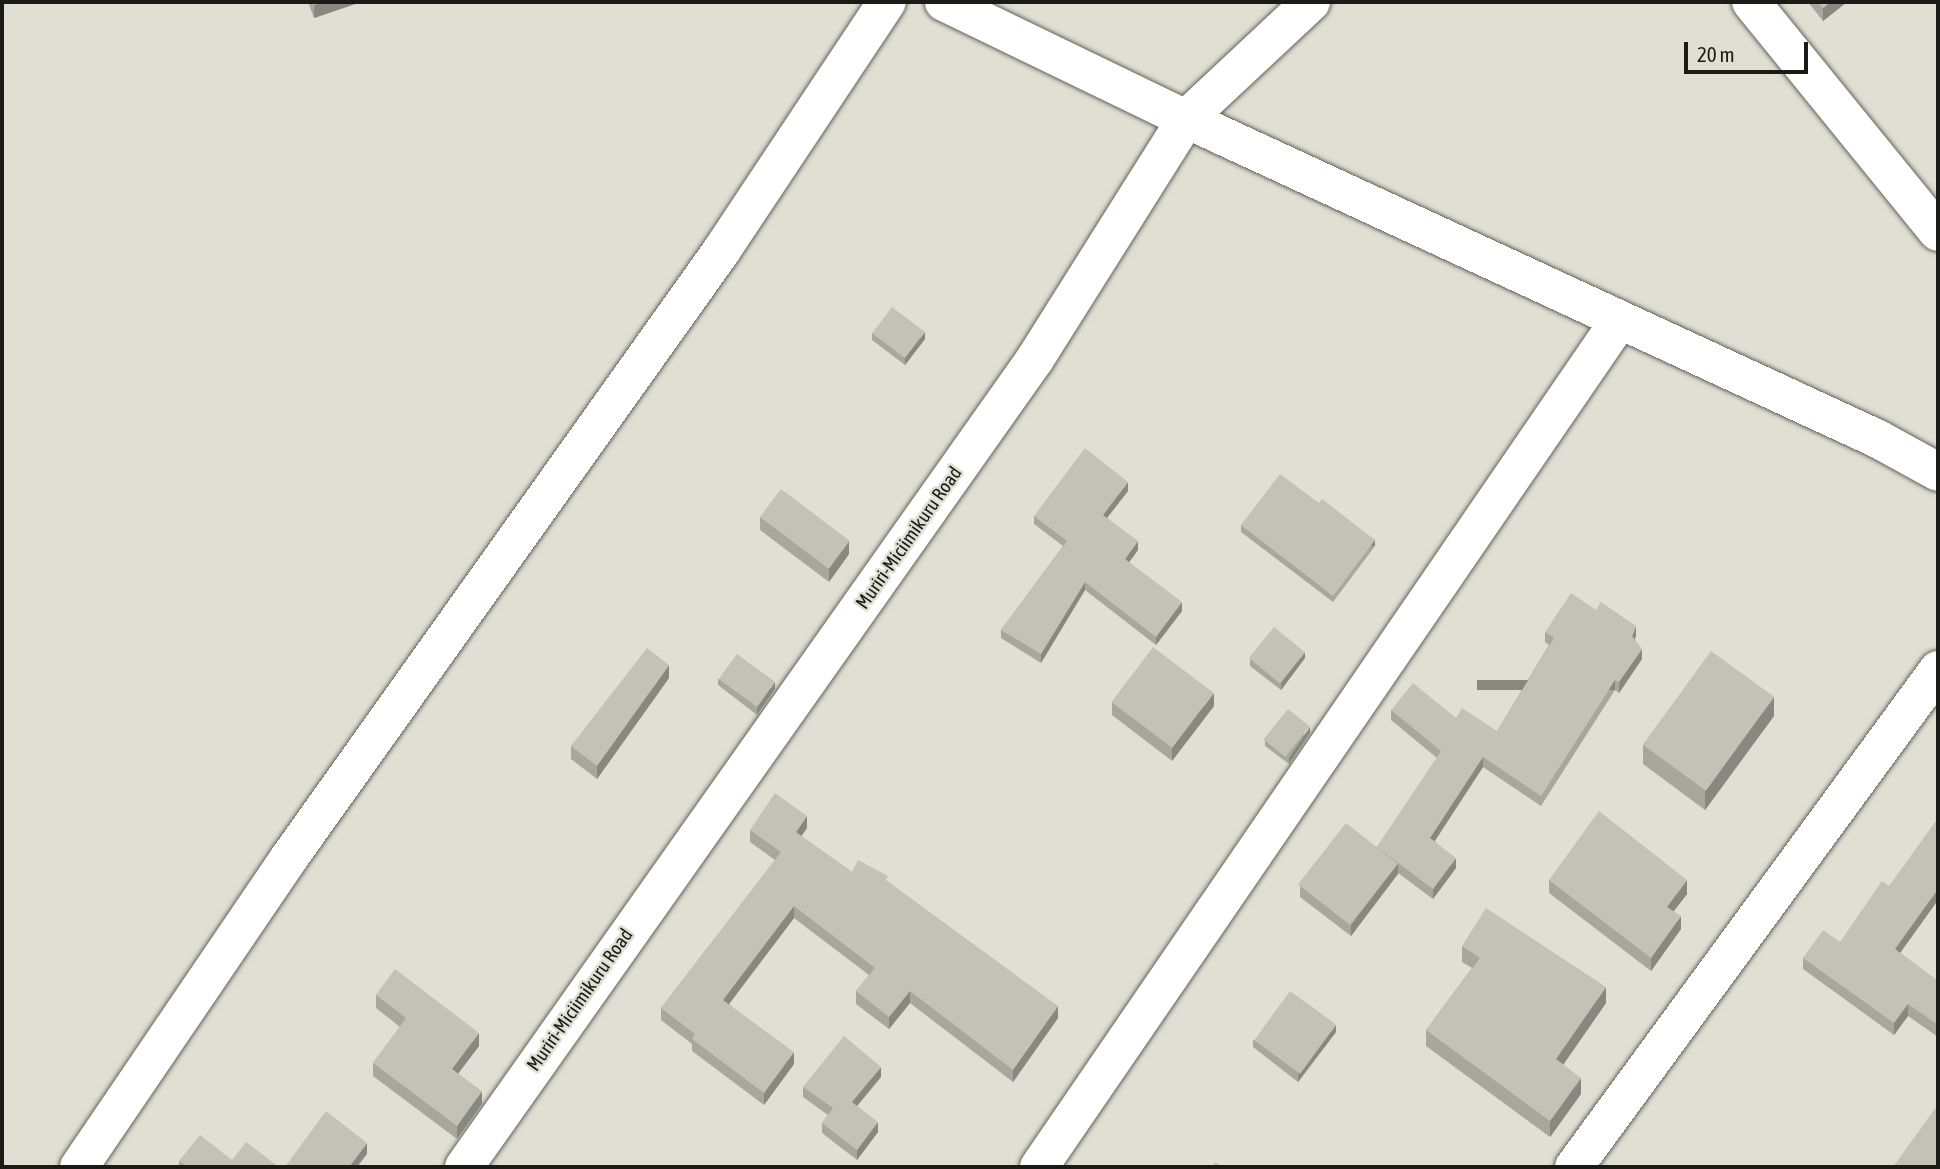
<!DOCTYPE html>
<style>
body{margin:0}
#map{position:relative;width:1940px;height:1169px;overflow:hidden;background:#e1dfd4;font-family:"Asap Condensed",sans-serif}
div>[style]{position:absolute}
.roads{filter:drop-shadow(0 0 2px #636258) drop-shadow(0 0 2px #636258)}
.street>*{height:38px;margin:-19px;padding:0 19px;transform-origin:19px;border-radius:19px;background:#fff}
.secondary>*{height:38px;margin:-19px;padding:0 19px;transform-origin:19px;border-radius:19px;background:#fff}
.wall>*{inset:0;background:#a8a79d}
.shaded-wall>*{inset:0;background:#888880;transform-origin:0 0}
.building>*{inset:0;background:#c3c2b7;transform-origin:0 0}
span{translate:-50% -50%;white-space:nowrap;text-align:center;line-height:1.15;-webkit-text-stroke:5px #e1dfd4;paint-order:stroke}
.street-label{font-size:19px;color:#1a1a16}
.frame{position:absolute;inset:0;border:4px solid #1a1a16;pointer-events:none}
.scale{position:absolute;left:1684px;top:42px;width:124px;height:32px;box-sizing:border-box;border:4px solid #1a1a16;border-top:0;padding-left:9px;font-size:21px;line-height:24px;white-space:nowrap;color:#1a1a16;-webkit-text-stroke:5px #e1dfd4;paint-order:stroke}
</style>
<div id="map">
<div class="roads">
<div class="street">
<i style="left:1311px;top:2px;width:171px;rotate:136.9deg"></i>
<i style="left:1186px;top:119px;width:762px;rotate:24.82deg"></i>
<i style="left:1878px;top:439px;width:68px;rotate:28.8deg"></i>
<i style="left:1751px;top:2px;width:296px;rotate:50.9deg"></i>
<i style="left:79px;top:1167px;width:374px;rotate:-55.8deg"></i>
<i style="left:289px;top:858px;width:746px;rotate:-54.54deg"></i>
<i style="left:722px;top:250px;width:298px;rotate:-56.4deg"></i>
<i style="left:1039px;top:1167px;width:1026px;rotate:-55.57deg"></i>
<i style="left:1574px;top:1167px;width:616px;rotate:-53.78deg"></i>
</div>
<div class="secondary">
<i style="left:464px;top:1167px;width:989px;rotate:-54.75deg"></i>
<i style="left:1035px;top:359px;width:284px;rotate:-57.8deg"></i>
<i style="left:1186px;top:119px;width:269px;rotate:-154.2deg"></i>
</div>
</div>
<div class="wall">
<i style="clip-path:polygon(308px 2px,361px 2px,314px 18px)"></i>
<i style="clip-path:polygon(1808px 2px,1847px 2px,1823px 21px)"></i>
<i style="clip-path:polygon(872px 333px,925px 339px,905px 365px,872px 340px)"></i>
<i style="clip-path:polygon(1128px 491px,1107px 518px,1138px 550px,1129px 562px,1182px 611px,1156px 645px,1085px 590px,1041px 663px,1001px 638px,1001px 630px,1063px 546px,1034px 524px,1034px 516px)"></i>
<i style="clip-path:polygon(1319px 503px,1375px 546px,1333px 602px,1241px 532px,1241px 525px)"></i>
<i style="clip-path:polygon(760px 517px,849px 554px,829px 582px,760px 530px)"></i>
<i style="clip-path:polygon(1545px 632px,1636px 636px,1635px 639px,1642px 659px,1619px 693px,1615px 690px,1541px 806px,1483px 767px,1435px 841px,1456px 868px,1433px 899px,1398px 873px,1351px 936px,1300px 897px,1300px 886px,1377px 847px,1437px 758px,1391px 720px,1391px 710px,1456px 718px,1497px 731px,1549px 645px,1545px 642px)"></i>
<i style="clip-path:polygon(1305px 658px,1281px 690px,1250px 666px,1250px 659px)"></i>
<i style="clip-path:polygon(669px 678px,597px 779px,571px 759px,571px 746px)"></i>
<i style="clip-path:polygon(718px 679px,775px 689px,757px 715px,718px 685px)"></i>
<i style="clip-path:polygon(1112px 702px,1214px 706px,1172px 761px,1112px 715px)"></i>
<i style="clip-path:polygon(1774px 716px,1705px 810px,1643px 764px,1643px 745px)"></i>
<i style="clip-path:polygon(1310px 733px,1289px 764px,1265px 746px,1265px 740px)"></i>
<i style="clip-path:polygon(807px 828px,801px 836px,852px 872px,888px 882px,1058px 1018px,1013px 1082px,910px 1003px,889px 1029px,856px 1004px,856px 991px,869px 975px,794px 918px,729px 1004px,794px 1064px,764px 1105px,692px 1051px,692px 1044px,661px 1020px,661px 1008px,775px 860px,750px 842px,750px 830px)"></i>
<i style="clip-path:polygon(1549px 880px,1687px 894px,1674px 911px,1681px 929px,1651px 971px,1549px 893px)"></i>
<i style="clip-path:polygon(1889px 886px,1938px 900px,1900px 953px,1938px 981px,1938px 1037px,1908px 1016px,1894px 1035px,1803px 969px,1803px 958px,1840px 942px)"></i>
<i style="clip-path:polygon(1462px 946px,1606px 1003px,1563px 1065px,1581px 1094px,1550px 1137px,1426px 1046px,1426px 1030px,1472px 968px,1462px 962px)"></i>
<i style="clip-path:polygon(376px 995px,479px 1046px,458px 1073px,482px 1104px,457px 1139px,373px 1076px,373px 1063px,400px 1027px,376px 1008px)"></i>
<i style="clip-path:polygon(1336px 1032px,1298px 1082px,1253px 1047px,1253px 1040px)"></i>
<i style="clip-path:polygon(881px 1077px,857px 1106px,878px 1132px,857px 1160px,822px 1133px,822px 1123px,828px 1115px,803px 1097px,803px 1087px)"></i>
<i style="clip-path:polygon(232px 1160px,279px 1167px,179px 1167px,179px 1161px)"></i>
</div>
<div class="shaded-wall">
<i style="clip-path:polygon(324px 2px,361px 2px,314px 18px,314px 5px)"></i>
<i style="clip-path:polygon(1831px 2px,1847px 2px,1823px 21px,1823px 8px)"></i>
<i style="clip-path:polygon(925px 332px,925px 339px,905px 365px,905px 358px)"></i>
<i style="clip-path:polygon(1128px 482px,1128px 491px,1103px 523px,1103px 515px)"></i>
<i style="left:1375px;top:540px;width:6px;height:70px;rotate:90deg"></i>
<i style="clip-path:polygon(849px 541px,849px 554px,829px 582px,829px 569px)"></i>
<i style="clip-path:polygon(1138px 541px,1138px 550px,1125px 568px,1125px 559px)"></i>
<i style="clip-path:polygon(1085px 582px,1085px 590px,1041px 663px,1041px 654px)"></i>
<i style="clip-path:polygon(1182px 602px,1182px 611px,1156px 645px,1156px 637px)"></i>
<i style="clip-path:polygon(1636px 626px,1636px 636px,1632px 646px,1632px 636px)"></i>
<i style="clip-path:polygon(1642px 649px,1642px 659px,1619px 693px,1619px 682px)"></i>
<i style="clip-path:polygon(1305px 652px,1305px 658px,1281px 690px,1281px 683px)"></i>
<i style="clip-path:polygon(669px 665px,669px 678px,597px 779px,597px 766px)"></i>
<i style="left:1615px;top:680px;width:10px;height:138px;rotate:90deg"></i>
<i style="clip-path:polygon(775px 682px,775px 689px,757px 715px,757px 708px)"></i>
<i style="clip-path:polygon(1214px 693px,1214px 706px,1172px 761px,1172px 748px)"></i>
<i style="clip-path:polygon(1774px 697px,1774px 716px,1705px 810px,1705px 791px)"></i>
<i style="clip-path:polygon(1310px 727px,1310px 733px,1289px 764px,1289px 758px)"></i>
<i style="clip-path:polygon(1483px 757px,1483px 767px,1430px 848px,1430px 838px)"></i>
<i style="clip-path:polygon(807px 816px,807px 828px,796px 844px,796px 832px)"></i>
<i style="clip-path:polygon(1456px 858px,1456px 868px,1433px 899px,1433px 889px)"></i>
<i style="clip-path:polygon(1398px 863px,1398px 874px,1351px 936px,1351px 925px)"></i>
<i style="clip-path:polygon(1687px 880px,1687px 894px,1667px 920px,1667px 907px)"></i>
<i style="clip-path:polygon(1938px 889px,1938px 900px,1895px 960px,1895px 949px)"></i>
<i style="clip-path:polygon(794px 906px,794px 918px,723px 1012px,723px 1000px)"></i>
<i style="clip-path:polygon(1681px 916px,1681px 929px,1651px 971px,1651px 958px)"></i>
<i style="clip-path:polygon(1606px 987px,1606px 1003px,1556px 1075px,1556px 1059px)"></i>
<i style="clip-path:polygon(910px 991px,910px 1003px,889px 1029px,889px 1017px)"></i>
<i style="clip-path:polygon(1908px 1004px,1908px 1016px,1894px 1035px,1894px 1023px)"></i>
<i style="clip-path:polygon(1058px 1006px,1058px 1018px,1013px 1082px,1013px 1070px)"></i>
<i style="clip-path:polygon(1336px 1025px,1336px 1032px,1298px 1082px,1298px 1075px)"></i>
<i style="clip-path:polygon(479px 1033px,479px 1046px,452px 1082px,452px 1069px)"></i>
<i style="clip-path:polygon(794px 1052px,794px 1064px,764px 1105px,764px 1093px)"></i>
<i style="clip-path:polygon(881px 1067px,881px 1077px,852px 1112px,852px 1102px)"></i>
<i style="clip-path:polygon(1581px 1078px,1581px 1094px,1550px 1137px,1550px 1121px)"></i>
<i style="clip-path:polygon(482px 1091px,482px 1104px,457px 1139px,457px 1126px)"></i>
<i style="clip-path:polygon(878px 1122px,878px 1132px,857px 1160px,857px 1150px)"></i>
<i style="clip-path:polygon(367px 1143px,367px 1154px,357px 1167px,349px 1167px)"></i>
</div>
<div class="building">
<i style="clip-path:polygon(313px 2px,324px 2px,314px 5px)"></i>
<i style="clip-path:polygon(1818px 2px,1831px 2px,1823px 8px)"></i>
<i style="left:892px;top:307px;width:41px;height:33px;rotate:37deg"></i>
<i style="clip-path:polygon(1085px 448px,1128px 482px,1103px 515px,1138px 541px,1125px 559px,1182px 602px,1156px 637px,1085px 582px,1041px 654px,1001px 630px,1067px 541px,1034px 516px)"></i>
<i style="clip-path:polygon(1280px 474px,1319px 503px,1322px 499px,1375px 540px,1333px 596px,1241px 525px)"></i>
<i style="left:781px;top:489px;width:86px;height:35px;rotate:37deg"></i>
<i style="clip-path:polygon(1571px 593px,1596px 610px,1601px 602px,1636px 626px,1632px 636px,1642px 649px,1619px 682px,1615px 680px,1541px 796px,1483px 757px,1430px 838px,1456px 858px,1433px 889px,1377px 847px,1441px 751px,1391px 710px,1413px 683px,1456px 718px,1462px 708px,1497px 731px,1554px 638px,1545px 632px)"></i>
<i style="left:1274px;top:627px;width:40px;height:40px;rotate:39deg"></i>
<i style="left:1153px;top:647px;width:76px;height:69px;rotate:37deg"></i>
<i style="clip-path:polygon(647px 648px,669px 665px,597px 766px,571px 746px)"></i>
<i style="left:1711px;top:651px;width:78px;height:116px;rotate:36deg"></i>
<i style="left:737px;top:654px;width:47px;height:31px;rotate:36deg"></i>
<i style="left:1288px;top:709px;width:28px;height:39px;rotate:39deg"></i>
<i style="clip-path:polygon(775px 793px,807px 816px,796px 832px,852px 872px,858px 860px,888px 876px,886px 880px,1058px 1006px,1013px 1070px,910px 991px,889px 1017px,856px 991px,875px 968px,794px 906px,723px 1000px,794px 1052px,764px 1093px,692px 1039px,695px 1034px,661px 1008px,781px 852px,750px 830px)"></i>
<i style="clip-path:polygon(1599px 811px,1687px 880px,1667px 907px,1681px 916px,1651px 958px,1549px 880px)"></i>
<i style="clip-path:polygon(1938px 818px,1938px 889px,1895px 949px,1938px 981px,1938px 1025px,1908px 1004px,1894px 1023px,1803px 958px,1823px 930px,1840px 942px,1882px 881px,1889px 886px)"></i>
<i style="left:1346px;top:823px;width:66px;height:78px;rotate:38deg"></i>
<i style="clip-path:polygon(1486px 908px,1606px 987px,1556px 1059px,1581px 1078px,1550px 1121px,1426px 1030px,1480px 958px,1462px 946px)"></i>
<i style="clip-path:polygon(395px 969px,479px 1033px,452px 1069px,482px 1091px,457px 1126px,373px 1063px,406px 1018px,376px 995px)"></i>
<i style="left:1290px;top:991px;width:57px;height:61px;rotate:36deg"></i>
<i style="clip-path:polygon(844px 1036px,881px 1067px,852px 1102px,878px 1122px,857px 1150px,822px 1123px,833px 1108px,803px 1087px)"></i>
<i style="clip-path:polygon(1937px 1106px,1938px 1107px,1938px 1167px,1893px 1167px)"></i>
<i style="clip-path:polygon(326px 1111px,367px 1143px,349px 1167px,285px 1167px)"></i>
<i style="clip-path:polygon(200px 1135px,232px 1160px,246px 1142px,279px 1167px,187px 1167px,179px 1161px)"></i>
<i style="clip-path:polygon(1215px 1162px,1222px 1167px,1212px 1167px)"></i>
</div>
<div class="street-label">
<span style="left:909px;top:538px;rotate:-55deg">Muriri-Miciimikuru Road</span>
<span style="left:580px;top:1000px;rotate:-55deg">Muriri-Miciimikuru Road</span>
</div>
<div class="frame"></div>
<div class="scale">20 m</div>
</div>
